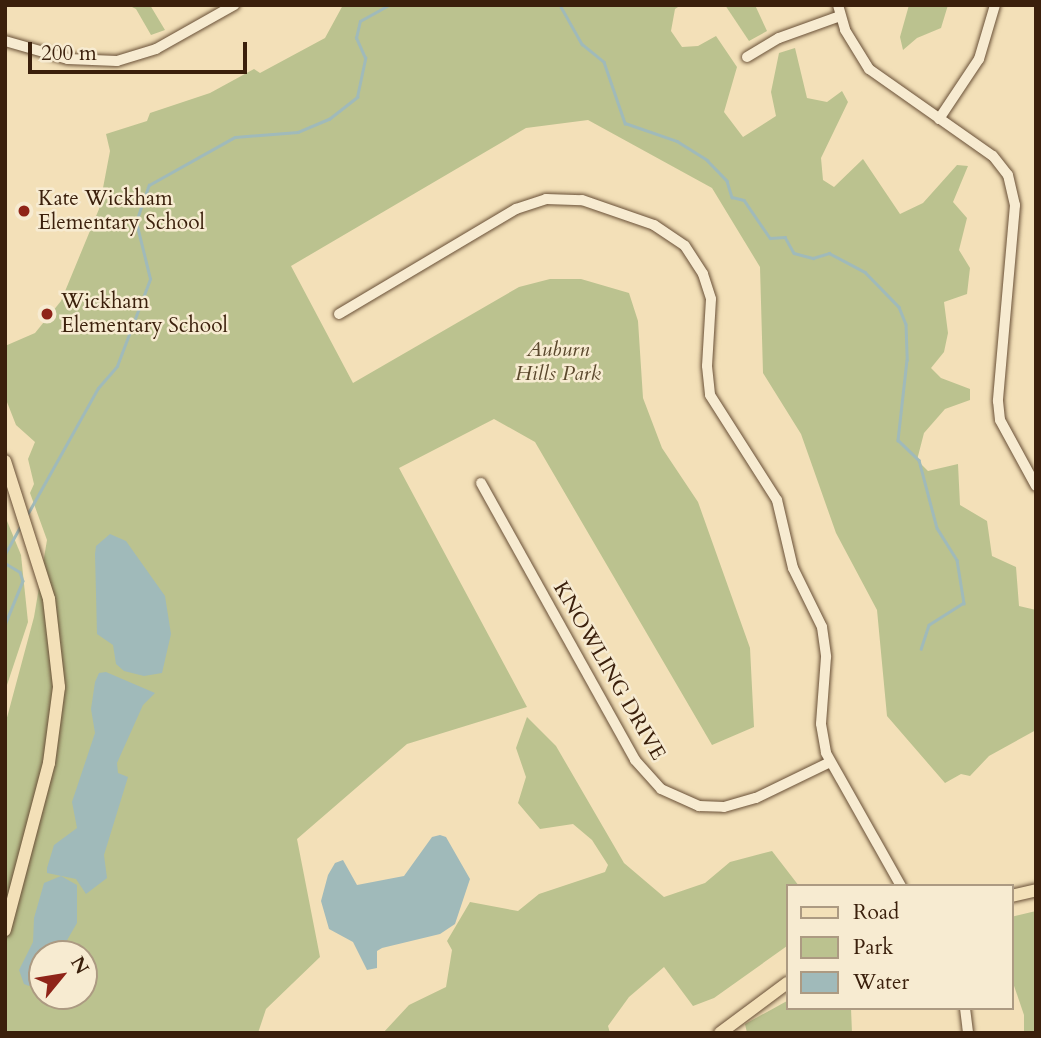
<!DOCTYPE html>
<style>
body{margin:0}
#map{position:relative;width:1041px;height:1038px;overflow:hidden;background:#f3e0b8;font-family:Cardo,serif}
div>[style]{position:absolute}
.green>*{inset:0;background:#bbc28f}
.water>*{inset:0;background:#a0baba}
.stream>*{height:2.5px;margin:-1.25px;padding:0 1.25px;transform-origin:1.25px;border-radius:1.25px;background:#a0baba}
.roads{filter:drop-shadow(0 0 2px #695037) drop-shadow(0 0 2px #695037)}
.minor>*{height:10px;margin:-5px;padding:0 5px;transform-origin:5px;border-radius:5px;background:#f7ebd1}
.major>*{height:12px;margin:-6px;padding:0 6px;transform-origin:6px;border-radius:6px;background:#f3e0b8}
.dots>*{width:19px;height:19px;translate:-50% -50%;box-sizing:border-box;border:4px solid #f7ebd1;border-radius:50%}
span{translate:-50% -50%;white-space:nowrap;text-align:center;line-height:1.15;-webkit-text-stroke:5px #f7ebd1;paint-order:stroke}
.poi-label{font-size:21px;color:#3b200c}
.left{translate:0 -50%;text-align:left}
.park-label{font-size:21px;color:#5b482d;font-style:italic}
.street-label{font-size:21px;color:#3b200c}
.frame{position:absolute;inset:0;border:7px solid #3b200c;pointer-events:none}
.legend{position:absolute;left:786px;top:884px;width:228px;height:126px;box-sizing:border-box;background:#f7ebd1;border:2px solid #ac9a82;margin:0;padding:9px 12px;list-style:none;font-size:21px;color:#3b200c}
.legend li{display:flex;align-items:center;gap:14px;height:35px}
.legend b{width:35px;border:2px solid #ac9a82}
.north{position:absolute;left:28px;top:940px;width:70px;height:70px;box-sizing:border-box;background:#f7ebd1;border:2px solid #ac9a82;border-radius:50%;rotate:60deg;font-size:19px;font-weight:700;line-height:28px;text-align:center;color:#3b200c}
.north::after{content:'';display:block;margin:auto;width:24px;height:32px;background:#8f2418;clip-path:polygon(50% 0,100% 100%,50% 72%,0 100%)}
.scale{position:absolute;left:28px;top:42px;width:219px;height:32px;box-sizing:border-box;border:4px solid #3b200c;border-top:0;padding-left:9px;font-size:21px;line-height:24px;white-space:nowrap;color:#3b200c;-webkit-text-stroke:5px #f7ebd1;paint-order:stroke}
</style>
<div id="map">
<div class="green">
<i style="clip-path:polygon(128px 5px,150px 5px,165px 30px,151px 35px,136px 9px)"></i>
<i style="clip-path:polygon(evenodd,343px 5px,681px 5px,675px 9px,671px 31px,682px 47px,698px 46px,716px 36px,737px 67px,724px 112px,743px 137px,776px 116px,771px 92px,779px 53px,795px 48px,807px 98px,827px 102px,842px 91px,848px 102px,821px 158px,823px 180px,834px 187px,863px 159px,900px 214px,923px 203px,957px 165px,968px 166px,953px 202px,967px 218px,959px 250px,970px 268px,967px 294px,944px 302px,948px 333px,944px 352px,931px 368px,941px 378px,970px 389px,970px 400px,945px 409px,924px 433px,917px 460px,928px 471px,958px 464px,960px 505px,987px 521px,992px 556px,1016px 567px,1019px 606px,1036px 610px,1036px 730px,989px 756px,970px 776px,961px 774px,945px 783px,887px 716px,877px 610px,836px 533px,801px 434px,763px 373px,760px 267px,712px 188px,588px 120px,526px 128px,291px 266px,353px 383px,519px 287px,550px 279px,581px 279px,629px 293px,638px 321px,643px 398px,662px 448px,698px 502px,750px 648px,754px 727px,712px 745px,535px 442px,494px 419px,399px 468px,527px 707px,407px 744px,297px 839px,320px 957px,266px 1009px,258px 1033px,5px 1033px,5px 725px,34px 617px,47px 540px,30px 493px,34px 484px,28px 459px,35px 442px,16px 425px,5px 397px,5px 346px,35px 333px,61px 301px,99px 209px,110px 151px,106px 134px,147px 121px,150px 113px,210px 93px,254px 69px,260px 73px,325px 38px,343px 5px,42px 954px,84px 954px,84px 996px,42px 996px,42px 954px)"></i>
<i style="clip-path:polygon(725px 5px,755px 5px,767px 31px,749px 41px)"></i>
<i style="clip-path:polygon(909px 5px,948px 5px,941px 28px,917px 38px,903px 50px,900px 37px)"></i>
<i style="clip-path:polygon(5px 516px,21px 555px,28px 622px,5px 691px)"></i>
<i style="clip-path:polygon(527px 717px,556px 746px,624px 863px,664px 897px,705px 883px,730px 862px,772px 851px,799px 886px,787px 886px,787px 946px,714px 998px,693px 1006px,664px 967px,629px 997px,608px 1026px,610px 1033px,383px 1033px,409px 1005px,446px 987px,452px 950px,447px 941px,470px 902px,518px 911px,539px 894px,605px 872px,608px 865px,592px 840px,573px 824px,540px 829px,518px 803px,526px 777px,516px 748px)"></i>
<i style="clip-path:polygon(1036px 911px,1036px 1033px,1024px 1033px,1024px 1015px,1011px 977px,1011px 917px)"></i>
<i style="clip-path:polygon(787px 1001px,787px 1008px,851px 1008px,852px 1033px,747px 1033px,745px 1024px)"></i>
</div>
<div class="water">
<i style="clip-path:polygon(110px 534px,126px 541px,165px 596px,171px 634px,162px 673px,144px 676px,124px 671px,116px 664px,113px 645px,97px 634px,95px 554px,96px 546px)"></i>
<i style="clip-path:polygon(106px 672px,155px 693px,143px 705px,117px 763px,118px 773px,128px 777px,104px 855px,107px 878px,86px 894px,76px 879px,47px 873px,47px 868px,54px 845px,77px 828px,72px 802px,95px 733px,91px 709px,95px 682px,99px 673px)"></i>
<i style="clip-path:polygon(440px 835px,446px 837px,470px 879px,455px 924px,440px 934px,382px 948px,377px 951px,377px 968px,367px 970px,353px 942px,329px 929px,321px 901px,328px 875px,335px 863px,343px 860px,357px 885px,404px 876px,432px 837px)"></i>
<i style="clip-path:polygon(61px 876px,77px 885px,77px 923px,59px 954px,42px 954px,42px 974px,29px 986px,24px 984px,19px 970px,33px 942px,34px 918px,44px 883px)"></i>
</div>
<div class="stream">
<i style="left:560px;top:5px;width:45px;rotate:60.6deg"></i>
<i style="left:582px;top:44px;width:28px;rotate:39deg"></i>
<i style="left:604px;top:62px;width:65px;rotate:71deg"></i>
<i style="left:625px;top:123px;width:55px;rotate:19.1deg"></i>
<i style="left:677px;top:141px;width:36px;rotate:32deg"></i>
<i style="left:707px;top:160px;width:29px;rotate:46deg"></i>
<i style="left:727px;top:181px;width:17px;rotate:73deg"></i>
<i style="left:732px;top:197px;width:12px;rotate:14deg"></i>
<i style="left:744px;top:200px;width:46px;rotate:55.6deg"></i>
<i style="left:770px;top:238px;width:15px;rotate:-4deg"></i>
<i style="left:785px;top:237px;width:18px;rotate:61deg"></i>
<i style="left:794px;top:253px;width:20px;rotate:15deg"></i>
<i style="left:813px;top:258px;width:17px;rotate:-17deg"></i>
<i style="left:829px;top:253px;width:41px;rotate:27.8deg"></i>
<i style="left:865px;top:272px;width:49px;rotate:45.8deg"></i>
<i style="left:899px;top:307px;width:18px;rotate:68deg"></i>
<i style="left:906px;top:324px;width:36px;rotate:88deg"></i>
<i style="left:907px;top:360px;width:81px;rotate:96.4deg"></i>
<i style="left:898px;top:440px;width:29px;rotate:44deg"></i>
<i style="left:919px;top:460px;width:70px;rotate:75.2deg"></i>
<i style="left:937px;top:528px;width:38px;rotate:58deg"></i>
<i style="left:957px;top:560px;width:44px;rotate:80.8deg"></i>
<i style="left:964px;top:603px;width:41px;rotate:147.8deg"></i>
<i style="left:929px;top:625px;width:25px;rotate:108deg"></i>
<i style="left:27px;top:515px;width:145px;rotate:-60.8deg"></i>
<i style="left:98px;top:388px;width:29px;rotate:-49deg"></i>
<i style="left:117px;top:366px;width:93px;rotate:-69.2deg"></i>
<i style="left:150px;top:279px;width:59px;rotate:-103.8deg"></i>
<i style="left:136px;top:222px;width:39px;rotate:-71deg"></i>
<i style="left:149px;top:185px;width:98px;rotate:-29.2deg"></i>
<i style="left:235px;top:137px;width:63px;rotate:-4.5deg"></i>
<i style="left:298px;top:132px;width:34px;rotate:-23deg"></i>
<i style="left:329px;top:119px;width:36px;rotate:-38deg"></i>
<i style="left:357px;top:97px;width:40px;rotate:-78deg"></i>
<i style="left:365px;top:58px;width:22px;rotate:-114deg"></i>
<i style="left:356px;top:38px;width:17px;rotate:-77deg"></i>
<i style="left:360px;top:21px;width:33px;rotate:-29deg"></i>
<i style="left:5px;top:554px;width:31px;rotate:-61deg"></i>
<i style="left:5px;top:563px;width:17px;rotate:31deg"></i>
<i style="left:20px;top:572px;width:9px;rotate:72deg"></i>
<i style="left:23px;top:581px;width:48px;rotate:112.2deg"></i>
</div>
<div class="roads">
<div class="minor">
<i style="left:838px;top:5px;width:26px;rotate:74deg"></i>
<i style="left:845px;top:30px;width:46px;rotate:58.4deg"></i>
<i style="left:869px;top:69px;width:151px;rotate:35.1deg"></i>
<i style="left:993px;top:156px;width:24px;rotate:52deg"></i>
<i style="left:1008px;top:175px;width:31px;rotate:77deg"></i>
<i style="left:1015px;top:205px;width:197px;rotate:95deg"></i>
<i style="left:998px;top:401px;width:19px;rotate:84deg"></i>
<i style="left:1000px;top:420px;width:75px;rotate:61.4deg"></i>
<i style="left:5px;top:41px;width:66px;rotate:15.9deg"></i>
<i style="left:68px;top:59px;width:49px;rotate:2.3deg"></i>
<i style="left:117px;top:61px;width:41px;rotate:-17.1deg"></i>
<i style="left:156px;top:49px;width:90px;rotate:-29.4deg"></i>
<i style="left:747px;top:57px;width:37px;rotate:-31deg"></i>
<i style="left:779px;top:38px;width:65px;rotate:-19.8deg"></i>
<i style="left:939px;top:119px;width:72px;rotate:-56.3deg"></i>
<i style="left:979px;top:59px;width:56px;rotate:-73.5deg"></i>
<i style="left:339px;top:314px;width:206px;rotate:-30.7deg"></i>
<i style="left:516px;top:209px;width:32px;rotate:-18deg"></i>
<i style="left:546px;top:199px;width:36px;rotate:2deg"></i>
<i style="left:582px;top:200px;width:76px;rotate:19.1deg"></i>
<i style="left:654px;top:225px;width:37px;rotate:34deg"></i>
<i style="left:685px;top:246px;width:33px;rotate:57deg"></i>
<i style="left:703px;top:274px;width:26px;rotate:72deg"></i>
<i style="left:711px;top:299px;width:67px;rotate:93.4deg"></i>
<i style="left:707px;top:366px;width:29px;rotate:84deg"></i>
<i style="left:710px;top:395px;width:125px;rotate:57.5deg"></i>
<i style="left:777px;top:500px;width:70px;rotate:76.8deg"></i>
<i style="left:793px;top:568px;width:66px;rotate:63.8deg"></i>
<i style="left:822px;top:627px;width:30px;rotate:82deg"></i>
<i style="left:826px;top:657px;width:67px;rotate:94.3deg"></i>
<i style="left:821px;top:724px;width:29px;rotate:80deg"></i>
<i style="left:826px;top:753px;width:153px;rotate:60.6deg"></i>
<i style="left:481px;top:483px;width:317px;rotate:60.9deg"></i>
<i style="left:635px;top:760px;width:39px;rotate:48deg"></i>
<i style="left:661px;top:789px;width:42px;rotate:24.1deg"></i>
<i style="left:699px;top:806px;width:25px;rotate:2deg"></i>
<i style="left:724px;top:807px;width:33px;rotate:-16deg"></i>
<i style="left:756px;top:798px;width:82px;rotate:-25.9deg"></i>
<i style="left:965px;top:1008px;width:25px;rotate:83deg"></i>
</div>
<div class="major">
<i style="left:5px;top:461px;width:145px;rotate:72.3deg"></i>
<i style="left:49px;top:599px;width:89px;rotate:83.5deg"></i>
<i style="left:59px;top:687px;width:77px;rotate:97.5deg"></i>
<i style="left:49px;top:763px;width:173px;rotate:104.8deg"></i>
<i style="left:1011px;top:896px;width:26px;rotate:-13deg"></i>
<i style="left:720px;top:1033px;width:84px;rotate:-36.7deg"></i>
</div>
</div>
<div class="dots">
<i style="left:24px;top:211px;background:#8f2418"></i>
<i style="left:47px;top:314px;background:#8f2418"></i>
</div>
<div class="poi-label">
<span class="left" style="left:38px;top:211px">Kate Wickham<br>Elementary School</span>
<span class="left" style="left:61px;top:314px">Wickham<br>Elementary School</span>
</div>
<div class="park-label">
<span style="left:558px;top:362px">Auburn<br>Hills Park</span>
</div>
<div class="street-label">
<span style="left:609px;top:671px;rotate:60deg">KNOWLING DRIVE</span>
</div>
<div class="frame"></div>
<ul class="legend">
<li><b style="height:9px;background:#f3e0b8"></b>Road</li>
<li><b style="height:19px;background:#bbc28f"></b>Park</li>
<li><b style="height:19px;background:#a0baba"></b>Water</li>
</ul>
<div class="north">N</div>
<div class="scale">200 m</div>
</div>
